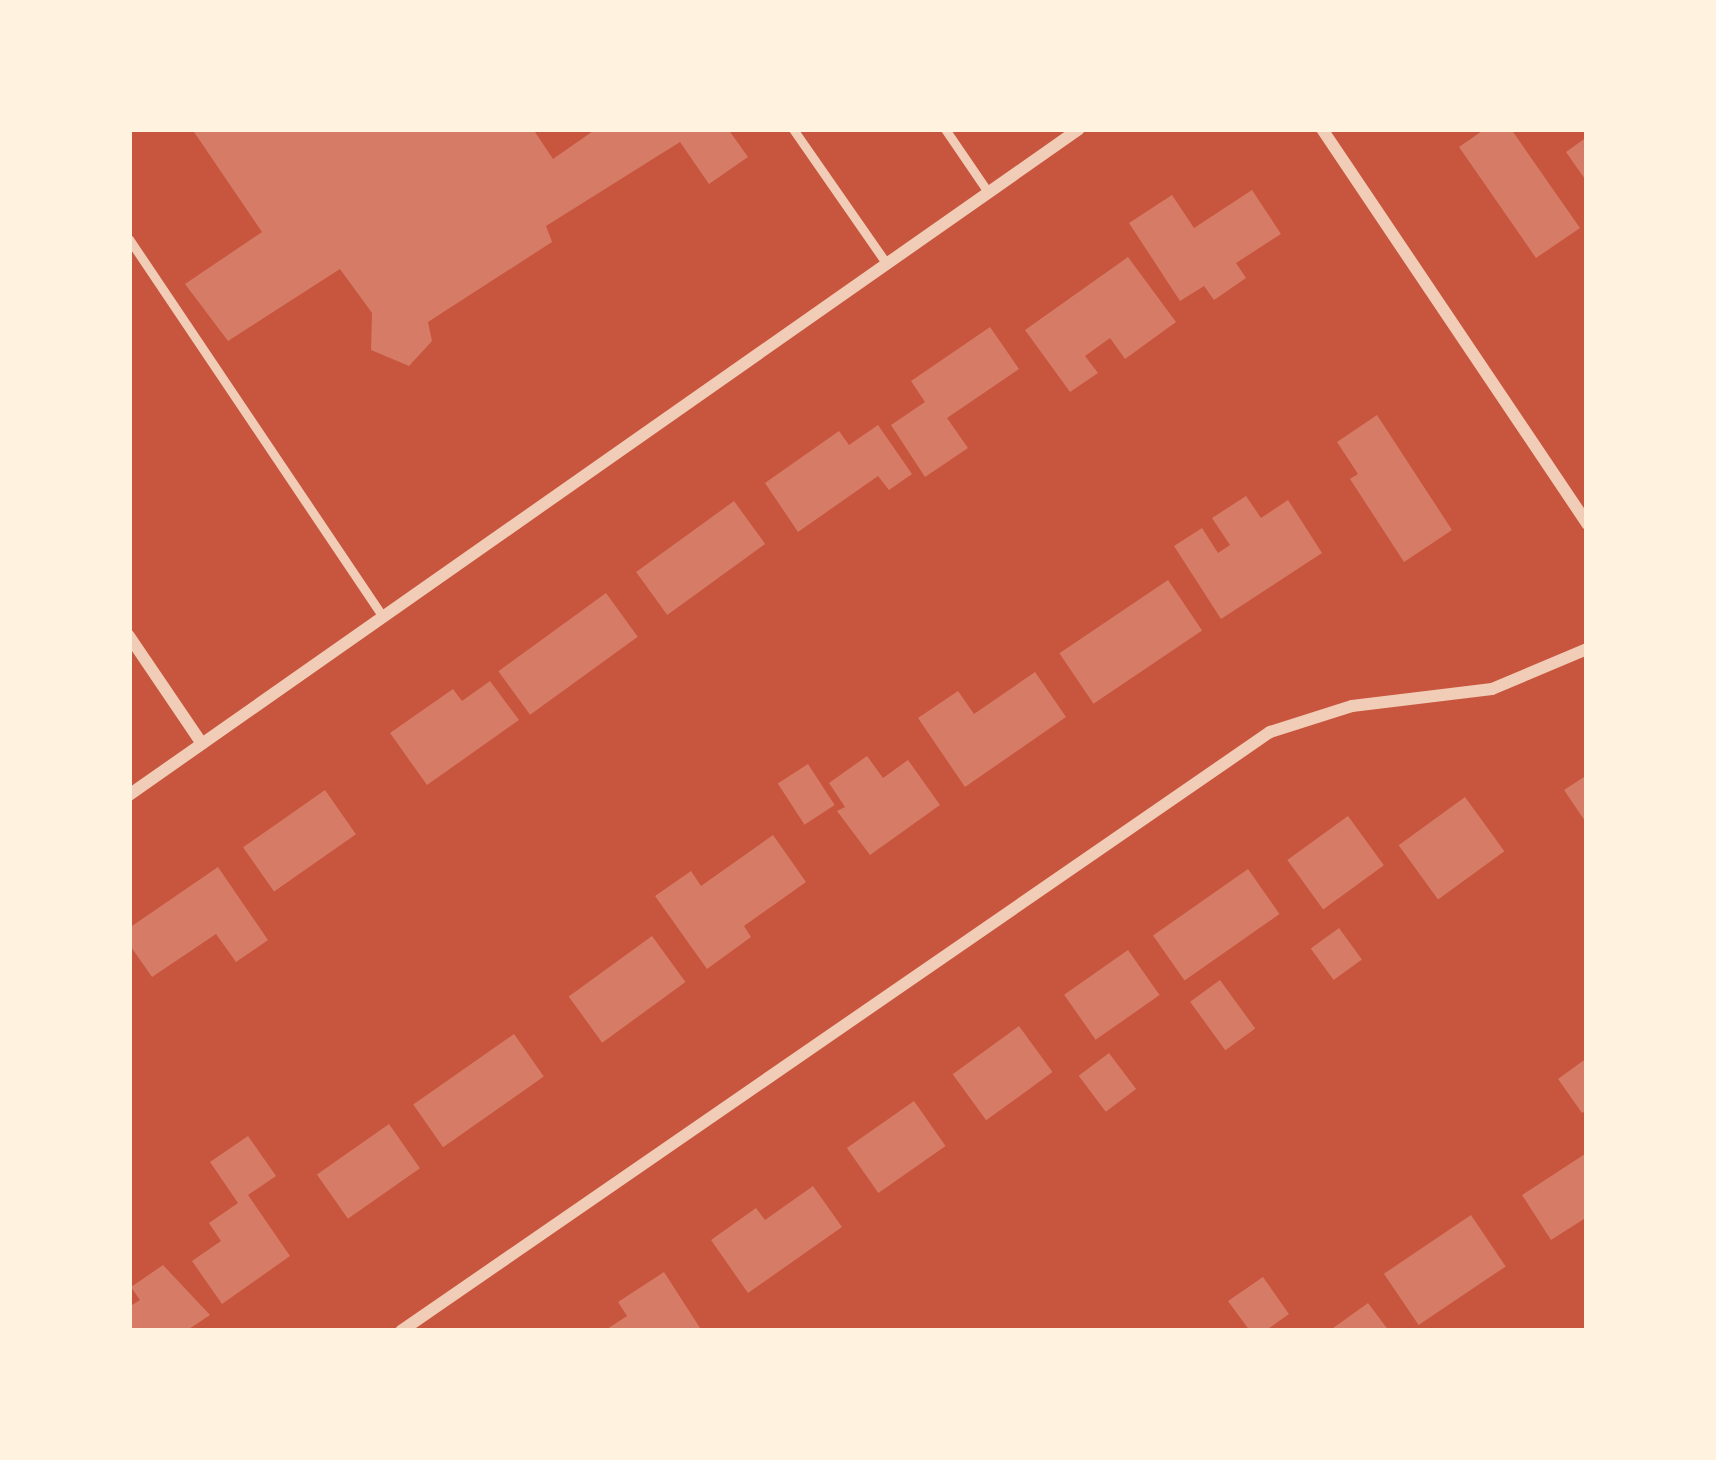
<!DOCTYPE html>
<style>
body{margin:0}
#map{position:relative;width:1716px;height:1460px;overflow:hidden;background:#c8553d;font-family:Poppins,sans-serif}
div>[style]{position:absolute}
.building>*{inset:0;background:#d67c66;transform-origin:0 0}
.service>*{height:9px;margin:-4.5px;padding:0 4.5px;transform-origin:4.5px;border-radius:4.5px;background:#f1ccb7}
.minor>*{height:12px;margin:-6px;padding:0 6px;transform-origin:6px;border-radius:6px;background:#f1ccb7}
span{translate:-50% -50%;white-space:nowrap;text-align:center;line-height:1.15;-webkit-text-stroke:12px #fff3e0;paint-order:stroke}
.frame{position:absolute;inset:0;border:132px solid #fff3e0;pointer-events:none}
</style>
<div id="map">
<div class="building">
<i style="clip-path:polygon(192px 129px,533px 129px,553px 159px,596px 129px,728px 129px,748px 157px,709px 184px,680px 142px,546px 226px,552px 242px,428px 322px,432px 341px,409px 366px,371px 350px,372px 313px,340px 269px,228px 341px,185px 284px,262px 232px)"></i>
<i style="clip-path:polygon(1485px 129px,1511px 129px,1580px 228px,1536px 258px,1459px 147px)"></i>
<i style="clip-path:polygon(1587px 137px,1587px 182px,1566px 152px)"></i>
<i style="clip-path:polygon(1252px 190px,1281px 234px,1236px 263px,1246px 278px,1214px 300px,1204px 286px,1180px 301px,1129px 223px,1172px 195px,1194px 228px)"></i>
<i style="clip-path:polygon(1128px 257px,1176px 322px,1125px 359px,1110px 338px,1085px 356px,1098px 373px,1070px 392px,1025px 330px)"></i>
<i style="clip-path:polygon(990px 327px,1019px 369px,947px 418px,968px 448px,925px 477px,891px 425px,925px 402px,911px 381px)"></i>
<i style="clip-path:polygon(1377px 415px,1452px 530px,1404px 562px,1350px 479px,1358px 474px,1337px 442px)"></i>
<i style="clip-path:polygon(878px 425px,912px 474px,889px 490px,878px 476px,798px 532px,765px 483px,839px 431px,849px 445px)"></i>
<i style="clip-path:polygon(1246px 496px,1261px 518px,1288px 500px,1322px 553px,1221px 619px,1174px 546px,1202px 528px,1218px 553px,1230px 545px,1212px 518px)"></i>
<i style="left:734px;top:501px;width:53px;height:121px;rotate:54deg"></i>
<i style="left:1168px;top:580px;width:61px;height:131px;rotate:56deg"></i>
<i style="left:606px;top:593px;width:54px;height:133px;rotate:54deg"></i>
<i style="clip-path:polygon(1035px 672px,1066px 717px,965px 787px,918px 718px,958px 691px,974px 714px)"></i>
<i style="clip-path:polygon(490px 681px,519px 720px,427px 785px,390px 733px,453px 689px,462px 701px)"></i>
<i style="clip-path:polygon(867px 756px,883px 778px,908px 760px,940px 805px,870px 855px,837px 811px,845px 807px,829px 783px)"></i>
<i style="left:808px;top:764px;width:49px;height:36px;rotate:57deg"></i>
<i style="clip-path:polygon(1587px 775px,1587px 824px,1564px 790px)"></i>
<i style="left:325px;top:790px;width:54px;height:100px;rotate:55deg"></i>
<i style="left:1465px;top:797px;width:67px;height:82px;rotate:54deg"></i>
<i style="left:1348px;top:816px;width:61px;height:75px;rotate:54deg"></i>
<i style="clip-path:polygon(773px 835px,806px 882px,744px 926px,751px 937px,707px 969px,655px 896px,691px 871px,701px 886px)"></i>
<i style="clip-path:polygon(218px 867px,268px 940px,236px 962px,216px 934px,152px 977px,129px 944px,129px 928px)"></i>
<i style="left:1248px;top:869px;width:55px;height:116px;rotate:55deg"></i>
<i style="left:1339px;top:928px;width:39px;height:35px;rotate:54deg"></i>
<i style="left:652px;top:936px;width:57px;height:103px;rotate:54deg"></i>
<i style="left:1128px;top:950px;width:55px;height:78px;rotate:55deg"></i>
<i style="left:1220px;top:980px;width:60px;height:37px;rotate:54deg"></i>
<i style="left:1019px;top:1026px;width:57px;height:82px;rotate:54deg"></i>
<i style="left:514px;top:1034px;width:52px;height:123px;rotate:55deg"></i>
<i style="left:1109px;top:1053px;width:45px;height:38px;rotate:53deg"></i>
<i style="clip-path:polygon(1587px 1058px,1587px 1110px,1582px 1113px,1558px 1079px)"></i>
<i style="left:914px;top:1101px;width:55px;height:82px;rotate:55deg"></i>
<i style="left:389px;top:1124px;width:54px;height:88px;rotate:55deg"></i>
<i style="clip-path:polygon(248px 1136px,276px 1176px,248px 1195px,290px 1256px,222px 1304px,192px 1261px,221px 1241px,209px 1223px,238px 1203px,210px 1162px)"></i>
<i style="clip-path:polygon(1585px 1154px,1587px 1217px,1551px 1240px,1522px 1195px)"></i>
<i style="clip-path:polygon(813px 1186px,842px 1227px,748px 1293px,711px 1240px,756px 1208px,765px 1220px)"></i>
<i style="left:1471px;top:1215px;width:62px;height:105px;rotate:56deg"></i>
<i style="clip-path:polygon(163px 1265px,210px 1315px,186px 1331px,129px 1331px,129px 1307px,140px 1300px,131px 1287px)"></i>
<i style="clip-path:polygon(664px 1272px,702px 1331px,604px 1331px,627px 1316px,618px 1302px)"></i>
<i style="clip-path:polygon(1263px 1277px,1289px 1314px,1265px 1331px,1250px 1331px,1228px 1301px)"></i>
<i style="clip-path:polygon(1368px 1303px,1389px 1331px,1329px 1331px)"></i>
</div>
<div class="service">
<i style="left:793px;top:129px;width:163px;rotate:55.2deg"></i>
<i style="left:945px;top:129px;width:76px;rotate:55.7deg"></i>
<i style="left:129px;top:239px;width:454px;rotate:56.1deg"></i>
</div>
<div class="minor">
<i style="left:1322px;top:129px;width:476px;rotate:56.1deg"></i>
<i style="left:129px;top:636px;width:130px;rotate:55.9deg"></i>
<i style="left:129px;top:795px;width:1160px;rotate:-35.03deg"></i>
<i style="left:401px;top:1331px;width:1055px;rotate:-34.58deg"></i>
<i style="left:1270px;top:732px;width:86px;rotate:-17.6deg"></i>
<i style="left:1352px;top:706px;width:141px;rotate:-6.9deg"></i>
<i style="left:1492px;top:689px;width:103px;rotate:-22.8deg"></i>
</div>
<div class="frame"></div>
</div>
